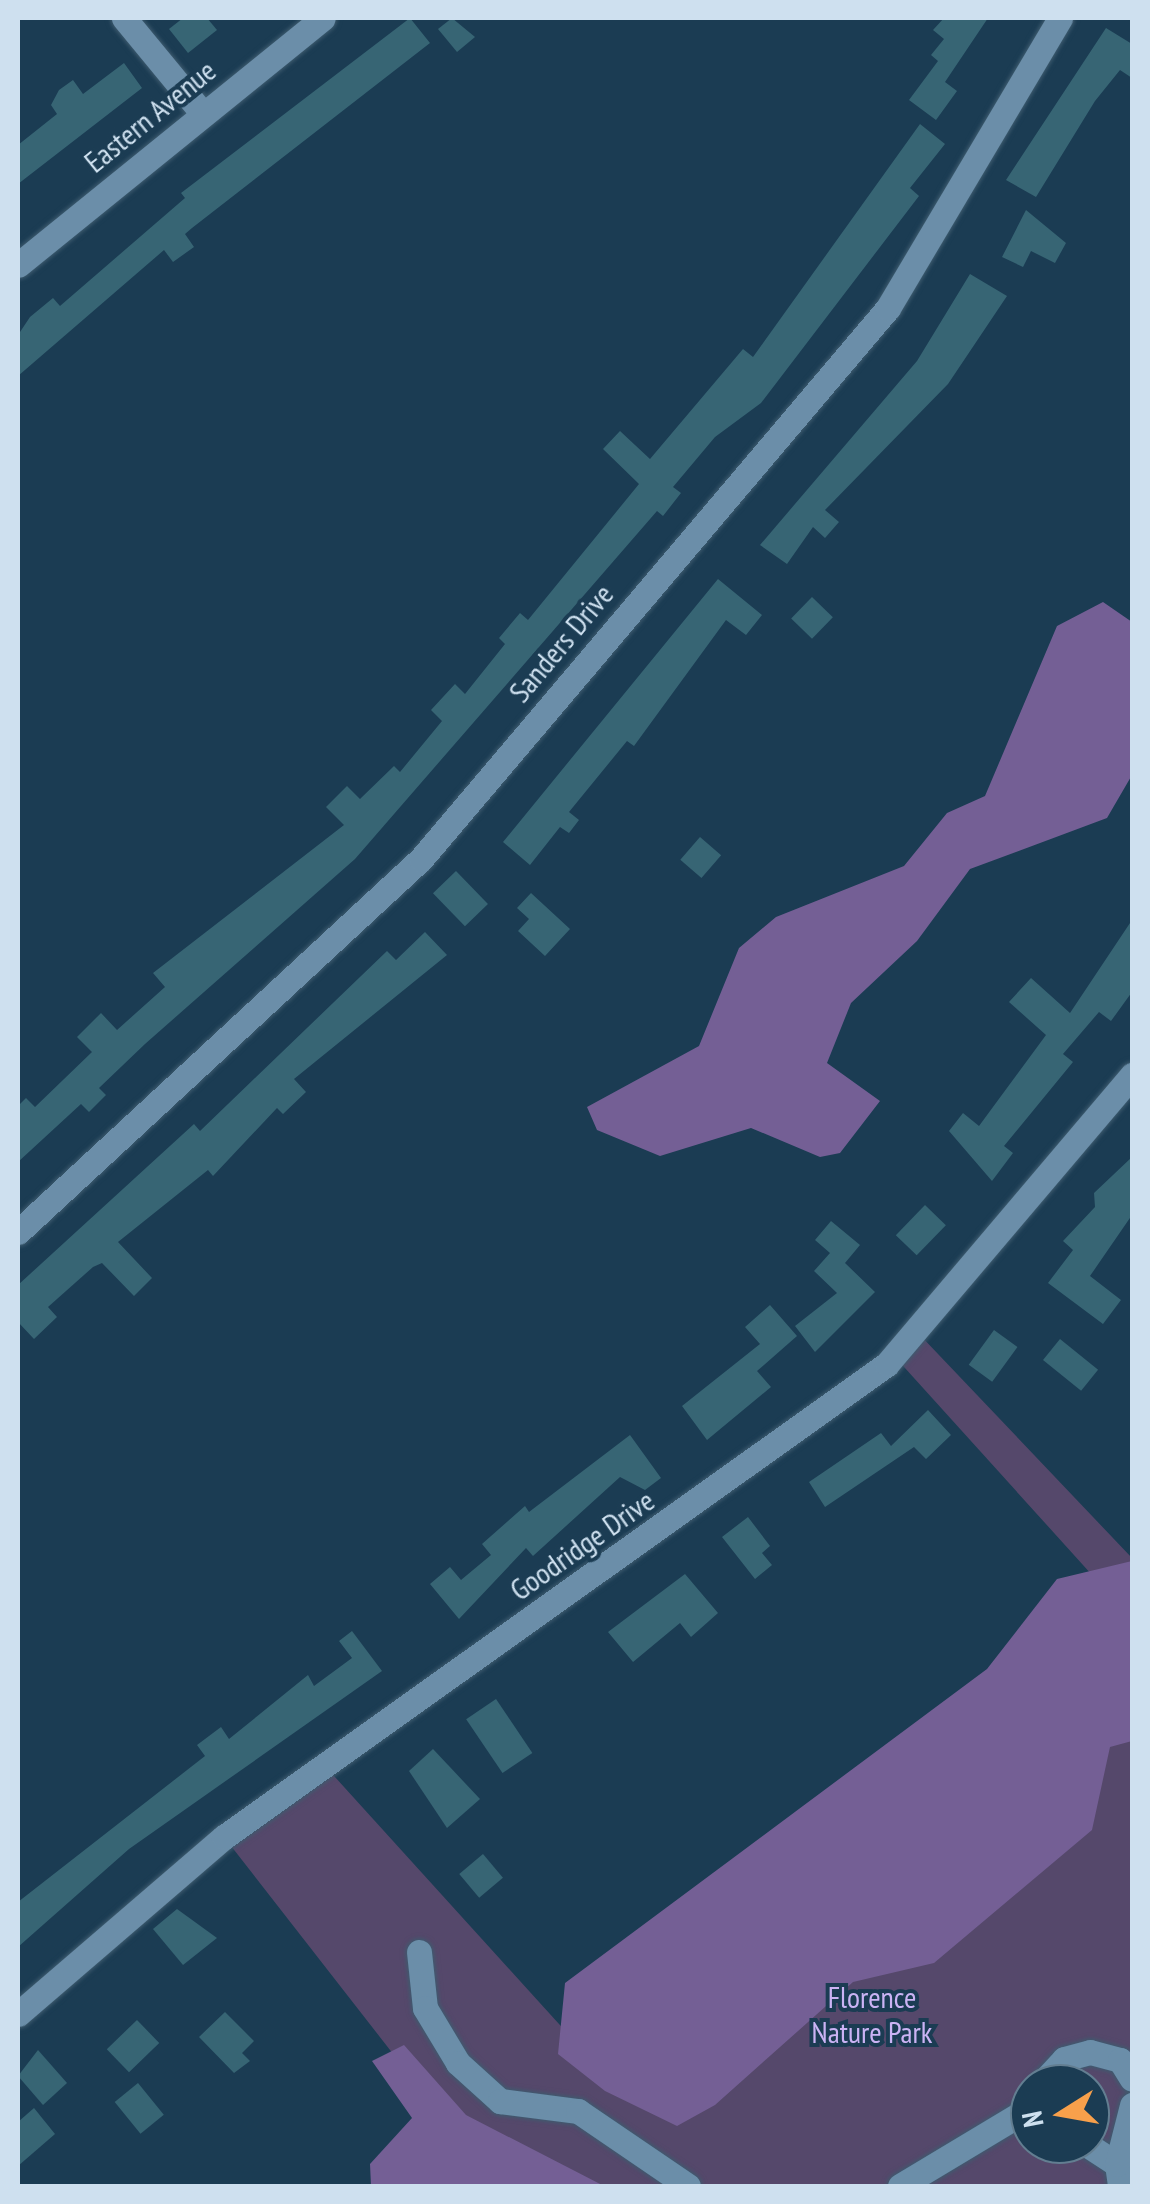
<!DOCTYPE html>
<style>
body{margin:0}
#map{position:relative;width:1150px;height:2204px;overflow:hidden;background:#1b3c53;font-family:"PT Sans Narrow",sans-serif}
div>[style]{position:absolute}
.green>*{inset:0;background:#55486b}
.forest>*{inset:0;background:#745f95}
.building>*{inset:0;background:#376574;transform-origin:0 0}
.roads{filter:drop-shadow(0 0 2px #3e5b6f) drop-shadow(0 0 2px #3e5b6f)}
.minor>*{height:25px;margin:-12.5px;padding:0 12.5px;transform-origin:12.5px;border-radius:12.5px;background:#6b8ea9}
span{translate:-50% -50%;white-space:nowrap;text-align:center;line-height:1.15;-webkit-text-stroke:8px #1b3c53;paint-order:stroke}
.street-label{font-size:30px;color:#cee0ef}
.park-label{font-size:30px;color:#cbb3f4}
.frame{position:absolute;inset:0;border:20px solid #cee0ef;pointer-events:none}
.north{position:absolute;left:1010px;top:2064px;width:100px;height:100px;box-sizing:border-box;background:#1b3c53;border:2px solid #637e91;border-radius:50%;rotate:259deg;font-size:28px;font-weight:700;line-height:40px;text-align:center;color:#cee0ef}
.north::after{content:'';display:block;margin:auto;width:35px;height:45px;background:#f8a04b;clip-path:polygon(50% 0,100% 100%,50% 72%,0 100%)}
</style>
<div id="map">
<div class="green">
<i style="clip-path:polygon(evenodd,919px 1334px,1132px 1558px,1132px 2186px,496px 2186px,224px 1837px,325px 1766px,569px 2035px,1111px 1596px,895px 1357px,919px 1334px,1030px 2084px,1090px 2084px,1090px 2144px,1030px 2144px,1030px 2084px)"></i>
</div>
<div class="forest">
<i style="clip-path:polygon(1103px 602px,1132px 622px,1132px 775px,1107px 818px,970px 869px,917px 941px,851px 1003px,827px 1063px,880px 1101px,840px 1153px,820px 1157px,751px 1128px,660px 1156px,597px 1130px,587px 1107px,699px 1046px,739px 948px,776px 917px,904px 866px,947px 813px,985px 796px,1057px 626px)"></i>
<i style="clip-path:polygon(1132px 1561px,1132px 1741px,1110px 1747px,1092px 1830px,934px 1963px,853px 1982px,715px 2105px,677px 2126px,605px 2091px,558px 2054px,565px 1983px,987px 1669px,1057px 1579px)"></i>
<i style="clip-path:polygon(404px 2045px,466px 2115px,604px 2186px,371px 2186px,370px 2164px,412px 2118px,372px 2061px)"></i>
</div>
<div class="building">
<i style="clip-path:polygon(183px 18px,207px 18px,217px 30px,188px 53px,169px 29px)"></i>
<i style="clip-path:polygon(410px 18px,430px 43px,192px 228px,185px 234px,194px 247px,173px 262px,164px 250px,18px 376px,18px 335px,30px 317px,53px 298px,60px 306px,185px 198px,181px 193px)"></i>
<i style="clip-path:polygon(452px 18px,475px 37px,457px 52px,438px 29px)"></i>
<i style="clip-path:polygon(944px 18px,988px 18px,945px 82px,957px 91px,936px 120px,909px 100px,938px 61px,931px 55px,944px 39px,933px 30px)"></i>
<i style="clip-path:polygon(1106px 28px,1132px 44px,1132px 78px,1120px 70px,1095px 101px,1036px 197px,1006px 180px)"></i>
<i style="clip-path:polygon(124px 63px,142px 88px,18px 184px,18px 145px,57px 114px,51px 105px,59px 90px,73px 80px,83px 94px)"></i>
<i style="clip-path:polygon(920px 124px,945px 144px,910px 188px,919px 196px,761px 403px,715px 437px,673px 487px,681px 493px,663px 516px,657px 511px,355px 859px,145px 1044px,99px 1088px,106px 1095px,89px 1112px,81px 1104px,18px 1162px,18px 1106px,26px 1098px,35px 1107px,92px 1052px,77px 1037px,101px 1013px,117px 1030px,165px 987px,153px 973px,344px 825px,326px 807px,347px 786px,360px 799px,394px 766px,400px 772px,442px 721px,431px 710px,455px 684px,465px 694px,505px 644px,499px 638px,520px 613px,528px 620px,639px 484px,603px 449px,620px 431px,650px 459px,743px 349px,753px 357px)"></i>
<i style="clip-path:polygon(1026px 210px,1066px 243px,1055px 263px,1031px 251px,1023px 267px,1002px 257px)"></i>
<i style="clip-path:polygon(970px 274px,1007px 296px,948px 384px,825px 510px,839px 522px,825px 538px,813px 527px,787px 564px,760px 545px,917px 361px)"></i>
<i style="clip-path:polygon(718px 579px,762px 615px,746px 635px,726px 620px,634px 746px,627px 741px,569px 812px,579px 820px,569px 833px,560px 827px,530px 865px,503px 842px)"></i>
<i style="left:812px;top:597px;width:29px;height:30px;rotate:44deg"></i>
<i style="left:700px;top:837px;width:28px;height:30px;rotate:41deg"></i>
<i style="left:456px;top:871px;width:46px;height:32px;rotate:46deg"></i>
<i style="clip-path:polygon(531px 893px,570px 929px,545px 956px,518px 931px,529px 919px,517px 908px)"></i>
<i style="clip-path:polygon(1132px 920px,1132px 992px,1111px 1021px,1099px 1012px,1063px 1054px,1073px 1062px,1004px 1146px,1013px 1153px,992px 1181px,949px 1131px,963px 1113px,979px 1126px,1046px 1035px,1009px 1002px,1031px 978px,1070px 1013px)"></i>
<i style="clip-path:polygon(425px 932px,447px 955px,294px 1079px,306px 1092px,283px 1114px,277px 1108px,213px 1176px,208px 1170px,118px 1242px,152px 1278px,134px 1296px,102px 1263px,93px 1267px,48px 1307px,57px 1317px,34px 1339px,18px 1322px,18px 1285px,194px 1124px,200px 1131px,387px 951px,396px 960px)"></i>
<i style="clip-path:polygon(1132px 1157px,1132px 1215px,1090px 1276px,1121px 1300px,1103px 1324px,1048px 1283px,1073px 1250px,1063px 1241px,1095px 1207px,1094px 1193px)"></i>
<i style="left:925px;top:1205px;width:29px;height:42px;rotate:44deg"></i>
<i style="clip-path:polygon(831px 1221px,860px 1245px,845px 1263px,875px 1292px,815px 1352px,795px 1326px,837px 1293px,814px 1271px,830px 1253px,815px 1240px)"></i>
<i style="clip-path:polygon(770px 1305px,797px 1336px,757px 1371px,771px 1387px,707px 1440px,682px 1406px,760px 1344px,745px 1327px)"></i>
<i style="left:994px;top:1330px;width:29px;height:43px;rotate:36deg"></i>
<i style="left:1060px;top:1339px;width:49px;height:27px;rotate:39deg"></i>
<i style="clip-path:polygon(928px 1410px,951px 1435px,926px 1459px,914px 1447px,825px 1507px,809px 1482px,881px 1433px,891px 1446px)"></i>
<i style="clip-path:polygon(630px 1435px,661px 1478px,645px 1490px,620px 1477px,533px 1556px,526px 1548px,459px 1619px,430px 1584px,450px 1567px,461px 1580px,491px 1555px,482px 1544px,525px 1506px,529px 1512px)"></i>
<i style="clip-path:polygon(748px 1517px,770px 1546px,762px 1553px,772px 1565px,755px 1579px,722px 1537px)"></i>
<i style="clip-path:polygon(685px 1574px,718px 1613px,691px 1637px,680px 1623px,633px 1662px,608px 1632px)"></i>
<i style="clip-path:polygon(352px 1631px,382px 1671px,129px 1849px,18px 1947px,18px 1902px,205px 1756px,197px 1745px,221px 1727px,229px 1739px,308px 1675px,314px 1686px,352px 1658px,339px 1641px)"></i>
<i style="left:496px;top:1699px;width:65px;height:36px;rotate:56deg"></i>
<i style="clip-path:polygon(433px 1749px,480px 1799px,447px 1828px,409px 1771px)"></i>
<i style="left:483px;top:1854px;width:31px;height:31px;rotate:50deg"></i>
<i style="clip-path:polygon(177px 1909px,217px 1938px,183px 1965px,153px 1929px)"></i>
<i style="clip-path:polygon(225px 2012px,254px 2041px,242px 2053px,250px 2061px,234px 2073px,199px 2037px)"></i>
<i style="left:137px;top:2020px;width:32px;height:42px;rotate:46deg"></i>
<i style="clip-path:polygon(38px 2050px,67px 2083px,43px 2105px,18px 2076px)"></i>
<i style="left:138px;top:2083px;width:41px;height:30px;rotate:51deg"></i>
<i style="clip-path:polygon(34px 2108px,55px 2134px,18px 2166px,18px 2122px)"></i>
</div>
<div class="roads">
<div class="minor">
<i style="left:124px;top:18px;width:124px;rotate:50.5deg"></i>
<i style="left:18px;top:265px;width:392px;rotate:-39deg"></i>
<i style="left:18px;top:1232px;width:549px;rotate:-42.79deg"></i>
<i style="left:421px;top:859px;width:722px;rotate:-49.72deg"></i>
<i style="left:888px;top:308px;width:337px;rotate:-59.3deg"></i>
<i style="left:419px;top:1952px;width:56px;rotate:83.9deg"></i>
<i style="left:425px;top:2008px;width:64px;rotate:59deg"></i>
<i style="left:458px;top:2063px;width:57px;rotate:42.1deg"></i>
<i style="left:500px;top:2101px;width:79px;rotate:7.3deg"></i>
<i style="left:578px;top:2111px;width:133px;rotate:34.3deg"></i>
<i style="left:18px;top:2014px;width:272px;rotate:-40.7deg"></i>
<i style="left:224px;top:1837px;width:814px;rotate:-35.5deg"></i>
<i style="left:887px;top:1364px;width:379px;rotate:-49.7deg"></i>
<i style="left:1041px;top:2084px;width:34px;rotate:-47deg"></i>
<i style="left:1064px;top:2059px;width:27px;rotate:-15deg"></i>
<i style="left:1090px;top:2052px;width:31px;rotate:15deg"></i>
<i style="left:1120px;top:2060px;width:22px;rotate:58deg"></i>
<i style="left:1086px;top:2144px;width:37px;rotate:33deg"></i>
<i style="left:1117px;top:2164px;width:22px;rotate:82deg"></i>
<i style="left:1117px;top:2164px;width:61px;rotate:-75.7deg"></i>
<i style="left:900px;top:2186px;width:152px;rotate:-31deg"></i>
</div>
</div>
<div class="street-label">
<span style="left:150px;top:116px;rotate:-39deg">Eastern Avenue</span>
<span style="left:561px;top:643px;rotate:-50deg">Sanders Drive</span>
<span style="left:582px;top:1545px;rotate:-35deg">Goodridge Drive</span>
</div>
<div class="park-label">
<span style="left:872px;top:2014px">Florence<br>Nature Park</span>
</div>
<div class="frame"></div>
<div class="north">N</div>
</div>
